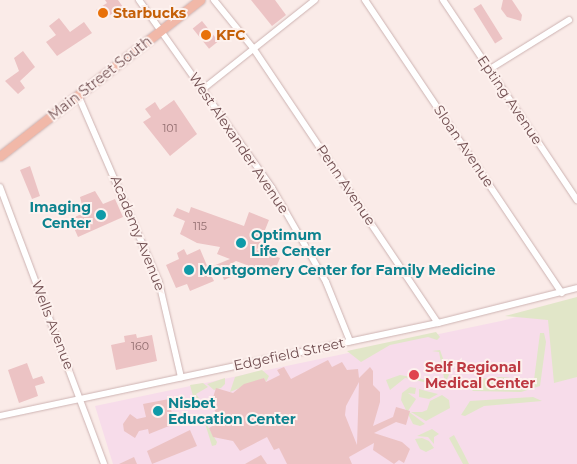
<!DOCTYPE html>
<style>
body{margin:0}
#map{position:relative;width:577px;height:464px;overflow:hidden;background:#faebe8;font-family:Montserrat,sans-serif}
div>[style]{position:absolute}
.medical>*{inset:0;background:#f7dcea}
.green>*{inset:0;background:#e1e6c8}
.building>*{inset:0;background:#ecc3c4;transform-origin:0 0}
.roads{filter:drop-shadow(0 0 1px #cdb3b2) drop-shadow(0 0 1px #cdb3b2)}
.minor>*{height:6px;margin:-3px;padding:0 3px;transform-origin:3px;border-radius:3px;background:#fff}
.major>*{height:9px;margin:-4.5px;padding:0 4.5px;transform-origin:4.5px;border-radius:4.5px;background:#f1b8a8}
.dots>*{width:14px;height:14px;translate:-50% -50%;box-sizing:border-box;border:2px solid #fdf1ee;border-radius:50%}
span{translate:-50% -50%;white-space:nowrap;text-align:center;line-height:1.15;-webkit-text-stroke:4px #fdf1ee;paint-order:stroke}
.number-label{font-size:11px;color:#906c6e}
.number-label span{-webkit-text-stroke-width:0}
.food-label{font-size:14px;color:#c56008;font-weight:700}
.left{translate:0 -50%;text-align:left}
.street-label{font-size:14px;color:#714f51}
.culture-label{font-size:14px;color:#0d838f;font-weight:700}
.right{translate:-100% -50%;text-align:right}
.health-label{font-size:14px;color:#be3a42;font-weight:700}
</style>
<div id="map">
<div class="medical">
<i style="clip-path:polygon(577px 301px,577px 464px,113px 464px,95px 406px,501px 321px)"></i>
</div>
<div class="green">
<i style="clip-path:polygon(577px 297px,577px 377px,554px 383px,548px 320px,505px 316px)"></i>
<i style="clip-path:polygon(436px 332px,440px 337px,437px 340px,428px 337px,390px 345px,361px 362px,347px 351px)"></i>
<i style="clip-path:polygon(540px 333px,544px 333px,546px 342px,540px 386px,521px 392px,472px 391px,476px 387px,475px 379px,501px 377px,534px 380px)"></i>
<i style="clip-path:polygon(440px 350px,449px 375px,445px 383px,439px 352px,432px 351px)"></i>
<i style="clip-path:polygon(262px 370px,269px 376px,266px 382px,264px 378px,230px 392px,235px 377px)"></i>
<i style="clip-path:polygon(400px 375px,422px 379px,438px 385px,405px 378px,390px 390px,386px 380px)"></i>
<i style="clip-path:polygon(225px 378px,225px 384px,221px 388px,214px 390px,207px 384px)"></i>
<i style="clip-path:polygon(203px 383px,208px 387px,196px 394px,201px 401px,194px 400px,190px 385px)"></i>
<i style="clip-path:polygon(410px 387px,416px 388px,415px 394px,408px 393px,416px 399px,408px 411px,425px 424px,420px 426px,413px 424px,401px 400px,402px 393px)"></i>
<i style="clip-path:polygon(419px 389px,426px 391px,438px 394px,429px 399px,419px 397px)"></i>
<i style="clip-path:polygon(442px 395px,449px 400px,450px 408px,426px 421px,411px 412px,422px 412px,427px 410px,430px 401px)"></i>
<i style="clip-path:polygon(533px 397px,542px 401px,484px 406px,465px 416px,461px 415px,470px 401px)"></i>
<i style="clip-path:polygon(204px 420px,217px 442px,216px 445px,212px 446px)"></i>
<i style="clip-path:polygon(432px 429px,439px 434px,434px 437px,434px 444px,428px 437px,417px 436px)"></i>
<i style="clip-path:polygon(454px 435px,464px 454px,469px 464px,463px 464px,449px 438px)"></i>
<i style="clip-path:polygon(422px 438px,429px 441px,434px 448px,426px 452px,420px 449px,415px 439px)"></i>
</div>
<div class="building">
<i style="clip-path:polygon(105px 0,118px 0,123px 7px,102px 20px,96px 10px,107px 3px)"></i>
<i style="clip-path:polygon(251px 0,275px 0,286px 15px,272px 26px)"></i>
<i style="clip-path:polygon(503px 0,512px 0,522px 15px,521px 21px,507px 17px,501px 9px)"></i>
<i style="left:481px;top:4px;width:41px;height:9px;rotate:58deg"></i>
<i style="clip-path:polygon(59px 18px,70px 32px,84px 22px,92px 33px,57px 56px,46px 42px,56px 35px,49px 26px)"></i>
<i style="left:202px;top:21px;width:26px;height:12px;rotate:51deg"></i>
<i style="clip-path:polygon(23px 51px,35px 67px,20px 81px,25px 88px,18px 94px,5px 81px,19px 71px,14px 58px)"></i>
<i style="clip-path:polygon(174px 100px,197px 134px,170px 156px,143px 122px,151px 117px,145px 109px,155px 102px,160px 110px)"></i>
<i style="clip-path:polygon(30px 166px,40px 196px,32px 199px,20px 170px)"></i>
<i style="clip-path:polygon(95px 191px,103px 204px,115px 199px,123px 217px,78px 237px,70px 219px,84px 213px,80px 197px)"></i>
<i style="clip-path:polygon(191px 207px,244px 226px,249px 212px,269px 220px,257px 250px,280px 258px,273px 275px,236px 261px,229px 265px,233px 276px,224px 280px,220px 269px,210px 273px,214px 281px,190px 291px,187px 284px,176px 288px,166px 265px,179px 259px,177px 253px,184px 249px,187px 255px,200px 249px,208px 268px,230px 259px,217px 254px,220px 247px,197px 243px,180px 234px,185px 221px,173px 216px,177px 208px,189px 213px)"></i>
<i style="clip-path:polygon(136px 334px,137px 338px,152px 335px,157px 361px,116px 370px,111px 345px,125px 342px,124px 336px)"></i>
<i style="clip-path:polygon(evenodd,328px 360px,332px 367px,342px 362px,347px 370px,358px 369px,359px 378px,370px 367px,373px 371px,373px 385px,380px 392px,380px 402px,373px 426px,393px 417px,396px 407px,410px 411px,406px 425px,396px 422px,374px 433px,402px 442px,410px 449px,404px 463px,399px 460px,394px 464px,373px 450px,374px 443px,349px 457px,352px 464px,287px 464px,279px 448px,274px 450px,267px 437px,240px 451px,233px 441px,213px 437px,209px 428px,221px 421px,211px 404px,216px 388px,233px 393px,244px 384px,264px 378px,266px 382px,280px 375px,277px 370px,284px 367px,291px 379px,328px 360px,359px 382px,357px 445px,345px 415px,346px 406px,359px 382px)"></i>
<i style="clip-path:polygon(27px 363px,33px 379px,42px 376px,45px 383px,35px 386px,38px 396px,19px 403px,8px 370px)"></i>
<i style="clip-path:polygon(169px 399px,174px 424px,149px 434px,148px 429px,139px 431px,135px 438px,124px 431px,123px 424px,130px 414px,137px 419px,146px 417px,143px 404px)"></i>
<i style="clip-path:polygon(190px 430px,197px 446px,152px 464px,147px 451px)"></i>
<i style="clip-path:polygon(261px 455px,267px 464px,245px 464px)"></i>
<i style="clip-path:polygon(134px 457px,137px 464px,119px 464px)"></i>
</div>
<div class="roads">
<div class="minor">
<i style="left:139px;top:0;width:230px;rotate:54.7deg"></i>
<i style="left:272px;top:188px;width:108px;rotate:60.1deg"></i>
<i style="left:326px;top:282px;width:64px;rotate:67.9deg"></i>
<i style="left:214px;top:0;width:62px;rotate:50.9deg"></i>
<i style="left:253px;top:48px;width:331px;rotate:56.1deg"></i>
<i style="left:365px;top:0;width:353px;rotate:56.1deg"></i>
<i style="left:443px;top:0;width:241px;rotate:56.2deg"></i>
<i style="left:490px;top:69px;width:93px;rotate:-31.8deg"></i>
<i style="left:203px;top:89px;width:143px;rotate:-38.5deg"></i>
<i style="left:78px;top:95px;width:204px;rotate:66.6deg"></i>
<i style="left:159px;top:282px;width:98px;rotate:77deg"></i>
<i style="left:0;top:187px;width:296px;rotate:69.4deg"></i>
<i style="left:0;top:416px;width:448px;rotate:-12deg"></i>
<i style="left:438px;top:323px;width:143px;rotate:-14.1deg"></i>
</div>
<div class="major">
<i style="left:0;top:156px;width:254px;rotate:-38deg"></i>
</div>
</div>
<div class="dots">
<i style="left:103px;top:13px;background:#e8710a"></i>
<i style="left:206px;top:35px;background:#e8710a"></i>
<i style="left:101px;top:215px;background:#0f9aa8"></i>
<i style="left:241px;top:243px;background:#0f9aa8"></i>
<i style="left:189px;top:270px;background:#0f9aa8"></i>
<i style="left:414px;top:375px;background:#e0444e"></i>
<i style="left:158px;top:411px;background:#0f9aa8"></i>
</div>
<div class="number-label">
<span style="left:170px;top:128px">101</span>
<span style="left:200px;top:226px">115</span>
<span style="left:140px;top:346px">160</span>
</div>
<div class="food-label">
<span class="left" style="left:113px;top:13px">Starbucks</span>
<span class="left" style="left:216px;top:35px">KFC</span>
</div>
<div class="street-label">
<span style="left:100px;top:78px;rotate:-38deg">Main Street South</span>
<span style="left:510px;top:100px;rotate:56deg">Epting Avenue</span>
<span style="left:239px;top:143px;rotate:56deg">West Alexander Avenue</span>
<span style="left:464px;top:146px;rotate:56deg">Sloan Avenue</span>
<span style="left:346px;top:185px;rotate:56deg">Penn Avenue</span>
<span style="left:138px;top:233px;rotate:68deg">Academy Avenue</span>
<span style="left:53px;top:325px;rotate:69deg">Wells Avenue</span>
<span style="left:289px;top:354px;rotate:-12deg">Edgefield Street</span>
</div>
<div class="culture-label">
<span class="right" style="left:91px;top:215px">Imaging<br>Center</span>
<span class="left" style="left:251px;top:243px">Optimum<br>Life Center</span>
<span class="left" style="left:199px;top:270px">Montgomery Center for Family Medicine</span>
<span class="left" style="left:168px;top:411px">Nisbet<br>Education Center</span>
</div>
<div class="health-label">
<span class="left" style="left:425px;top:375px">Self Regional<br>Medical Center</span>
</div>
</div>
